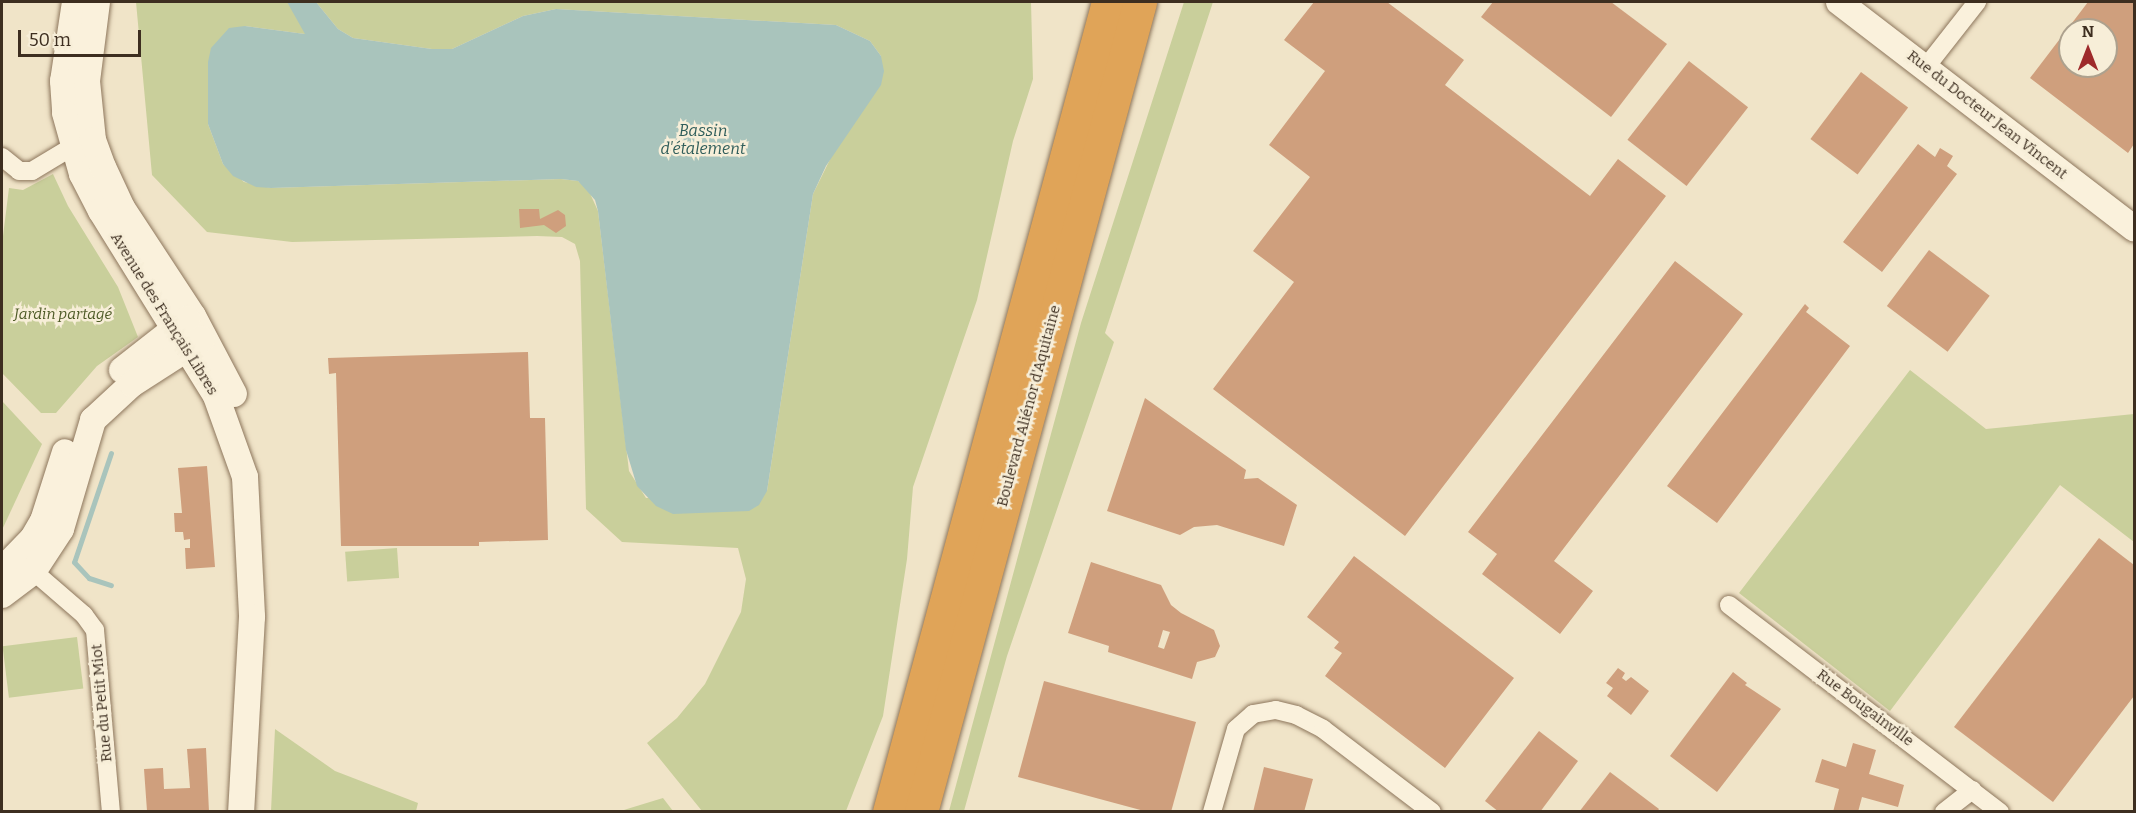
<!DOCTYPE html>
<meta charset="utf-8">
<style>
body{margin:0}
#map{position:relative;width:2136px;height:813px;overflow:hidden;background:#f0e4c8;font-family:Bitter,serif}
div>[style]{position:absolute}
.green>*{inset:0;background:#c9cf9b;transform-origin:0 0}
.water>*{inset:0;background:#a9c4bc}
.stream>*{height:5px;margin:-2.5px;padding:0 2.5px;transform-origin:2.5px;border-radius:2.5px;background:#a9c4bc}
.building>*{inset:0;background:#cf9f7d;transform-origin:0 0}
.roads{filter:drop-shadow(0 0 2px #8d765c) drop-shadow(0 0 2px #8d765c)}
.street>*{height:18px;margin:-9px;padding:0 9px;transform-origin:9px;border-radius:9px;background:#faf1dc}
.secondary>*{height:26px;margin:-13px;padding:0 13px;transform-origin:13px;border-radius:13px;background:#faf1dc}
.highway>*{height:33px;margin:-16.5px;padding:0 16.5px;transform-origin:16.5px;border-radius:16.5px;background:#e0a458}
span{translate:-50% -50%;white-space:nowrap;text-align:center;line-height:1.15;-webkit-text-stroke:5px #f7eed8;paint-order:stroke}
.street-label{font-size:15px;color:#3d2e20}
.park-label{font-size:15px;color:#4d5a26;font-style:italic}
.water-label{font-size:16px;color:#2f5d5a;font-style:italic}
.frame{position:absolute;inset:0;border:3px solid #3d2e20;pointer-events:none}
.north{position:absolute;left:2058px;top:18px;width:60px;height:60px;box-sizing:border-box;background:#f7eed8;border:2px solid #ada18e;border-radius:50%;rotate:0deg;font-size:16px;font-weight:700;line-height:24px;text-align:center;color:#3d2e20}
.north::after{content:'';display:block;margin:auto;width:21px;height:27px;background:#9e2a2b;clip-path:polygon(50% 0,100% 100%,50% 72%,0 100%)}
.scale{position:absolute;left:18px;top:30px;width:123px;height:27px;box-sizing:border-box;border:3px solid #3d2e20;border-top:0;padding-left:8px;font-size:18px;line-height:21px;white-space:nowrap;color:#3d2e20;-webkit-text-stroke:4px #f7eed8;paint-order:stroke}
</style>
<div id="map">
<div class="green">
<i style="clip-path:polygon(136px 2px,287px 2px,306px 28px,305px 34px,245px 26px,208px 124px,223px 164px,244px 182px,271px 188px,561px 179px,578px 181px,588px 189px,598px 211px,629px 471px,646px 498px,767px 491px,813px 194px,881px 56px,870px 41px,836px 25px,556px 9px,523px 16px,452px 49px,432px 49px,353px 38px,338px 29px,316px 2px,1031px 2px,1033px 79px,1013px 141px,977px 300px,913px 487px,907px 559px,883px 716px,846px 811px,702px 811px,647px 743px,677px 718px,705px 684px,741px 612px,746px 579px,738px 548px,622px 542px,586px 509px,580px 261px,575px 244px,562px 237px,537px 236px,292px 242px,207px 232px,152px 175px)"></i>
<i style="clip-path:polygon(1184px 2px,1213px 2px,1105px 333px,1114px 342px,1007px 656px,964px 811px,949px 811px,1081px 323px)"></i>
<i style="clip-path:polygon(53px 174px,68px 206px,118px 287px,138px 337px,97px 366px,56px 413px,41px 413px,2px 373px,2px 244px,9px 188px,23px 190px)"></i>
<i style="clip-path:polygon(1910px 370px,1986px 429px,2134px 414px,2134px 542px,2060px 485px,1890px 711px,1739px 593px)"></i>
<i style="clip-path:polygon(2px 401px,42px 444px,2px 530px)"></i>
<i style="left:397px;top:548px;width:30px;height:52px;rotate:86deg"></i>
<i style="left:77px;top:637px;width:52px;height:75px;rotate:83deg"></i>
<i style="clip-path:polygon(275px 729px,335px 771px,418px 803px,416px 811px,271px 811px)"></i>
<i style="clip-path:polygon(663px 798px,673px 811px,621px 811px,627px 809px)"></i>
</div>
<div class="water">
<i style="clip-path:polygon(287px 2px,316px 2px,338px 29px,353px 38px,432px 49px,452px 49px,523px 16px,556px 9px,836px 25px,870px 41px,881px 56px,884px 71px,881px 85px,826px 166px,813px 194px,767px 491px,759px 505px,749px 511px,673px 514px,656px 506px,637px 486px,626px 450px,598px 211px,595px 200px,578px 181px,561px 179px,271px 188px,256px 187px,233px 176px,223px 164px,208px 124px,208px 62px,211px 48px,229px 28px,245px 26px,305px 34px)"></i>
</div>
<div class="stream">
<i style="left:111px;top:453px;width:115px;rotate:108.7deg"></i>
<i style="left:74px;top:562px;width:22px;rotate:47deg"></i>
<i style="left:89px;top:578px;width:23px;rotate:18deg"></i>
</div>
<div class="building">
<i style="clip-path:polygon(1314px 2px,1387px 2px,1464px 60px,1445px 85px,1590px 196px,1618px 159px,1666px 196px,1405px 536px,1213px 389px,1294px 282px,1253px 251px,1310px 177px,1269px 145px,1325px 71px,1284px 40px)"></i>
<i style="clip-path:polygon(1493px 2px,1611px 2px,1667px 44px,1611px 117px,1481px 17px)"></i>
<i style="clip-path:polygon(evenodd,2088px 2px,2134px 2px,2134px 144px,2128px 153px,2030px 78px,2088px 2px,2070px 30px,2106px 30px,2106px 66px,2070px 66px,2070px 30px)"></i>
<i style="left:1689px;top:61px;width:75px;height:100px;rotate:38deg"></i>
<i style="left:1861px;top:72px;width:59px;height:84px;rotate:37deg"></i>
<i style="clip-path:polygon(1918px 144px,1935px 157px,1940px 148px,1953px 156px,1947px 166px,1957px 174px,1882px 272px,1843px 242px)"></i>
<i style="clip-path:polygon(519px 209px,539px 209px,540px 219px,558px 210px,565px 215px,566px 226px,556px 233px,544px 225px,520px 228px)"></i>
<i style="left:1929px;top:250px;width:76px;height:70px;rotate:37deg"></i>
<i style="clip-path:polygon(1675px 261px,1743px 314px,1554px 561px,1593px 591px,1560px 634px,1482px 574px,1497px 554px,1468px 532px)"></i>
<i style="clip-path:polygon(1805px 304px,1809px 308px,1806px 312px,1850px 346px,1717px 523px,1667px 486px)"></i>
<i style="clip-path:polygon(528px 352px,530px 418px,545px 418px,548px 540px,479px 542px,479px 546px,341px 546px,336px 373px,329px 374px,328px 358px)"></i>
<i style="clip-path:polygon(1145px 398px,1246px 470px,1244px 479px,1258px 478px,1297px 505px,1284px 546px,1217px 525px,1194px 527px,1180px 535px,1107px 511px)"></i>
<i style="clip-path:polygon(207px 466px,215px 567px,186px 569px,185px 548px,190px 548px,190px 539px,184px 540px,183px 532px,175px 532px,174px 513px,182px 513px,178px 468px)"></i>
<i style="clip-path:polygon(2099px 538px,2134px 565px,2134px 696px,2053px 802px,1954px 727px)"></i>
<i style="clip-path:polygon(1354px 556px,1514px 678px,1445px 768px,1325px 676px,1342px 653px,1334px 648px,1339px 642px,1307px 617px)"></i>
<i style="clip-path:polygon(evenodd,1091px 562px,1161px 585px,1171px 605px,1181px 613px,1214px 630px,1220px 646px,1215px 657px,1197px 662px,1192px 679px,1108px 652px,1109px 646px,1068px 633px,1091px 562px,1163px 630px,1170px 632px,1164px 649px,1158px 647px,1163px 630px)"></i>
<i style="clip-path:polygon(1618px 668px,1625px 673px,1622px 678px,1626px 681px,1631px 677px,1649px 691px,1631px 715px,1607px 696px,1613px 688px,1606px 683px)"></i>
<i style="clip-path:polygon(1733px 672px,1747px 683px,1745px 685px,1781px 709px,1717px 792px,1670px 756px)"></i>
<i style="clip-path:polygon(1044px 681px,1196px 722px,1171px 812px,1148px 812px,1018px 777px)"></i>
<i style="clip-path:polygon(1539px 731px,1578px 761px,1540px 812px,1499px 812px,1485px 801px)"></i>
<i style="clip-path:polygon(1853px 743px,1876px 750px,1869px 774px,1904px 785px,1898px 807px,1862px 797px,1858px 812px,1833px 812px,1839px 789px,1815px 782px,1822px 759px,1846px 767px)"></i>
<i style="clip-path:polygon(206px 748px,209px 812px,147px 811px,144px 769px,163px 768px,164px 789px,190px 788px,187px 749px)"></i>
<i style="clip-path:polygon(1264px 767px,1313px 779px,1304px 812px,1253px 812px)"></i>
<i style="clip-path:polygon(1610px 772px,1659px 809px,1657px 812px,1579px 812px)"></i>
</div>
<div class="roads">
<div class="street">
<i style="left:1926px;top:67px;width:83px;rotate:-51.9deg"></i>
<i style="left:2px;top:157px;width:22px;rotate:39deg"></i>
<i style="left:19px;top:171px;width:13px"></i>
<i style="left:32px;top:171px;width:47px;rotate:-31deg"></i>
<i style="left:25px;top:564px;width:78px;rotate:40.8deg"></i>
<i style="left:84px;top:615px;width:19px;rotate:54deg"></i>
<i style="left:95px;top:630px;width:183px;rotate:85deg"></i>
<i style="left:1729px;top:605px;width:341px;rotate:37.4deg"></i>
<i style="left:1212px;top:812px;width:86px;rotate:-73.9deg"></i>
<i style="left:1236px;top:729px;width:23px;rotate:-41deg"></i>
<i style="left:1253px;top:714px;width:23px;rotate:-10deg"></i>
<i style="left:1276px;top:710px;width:21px;rotate:14deg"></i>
<i style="left:1296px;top:715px;width:30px;rotate:27deg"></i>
<i style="left:1323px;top:729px;width:137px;rotate:37.3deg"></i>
<i style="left:1944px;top:812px;width:36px;rotate:-38deg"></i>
</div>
<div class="secondary">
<i style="left:75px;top:2px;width:80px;rotate:98.6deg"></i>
<i style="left:63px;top:81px;width:32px;rotate:86deg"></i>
<i style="left:65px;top:113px;width:63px;rotate:74.4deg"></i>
<i style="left:82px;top:174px;width:42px;rotate:62.8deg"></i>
<i style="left:101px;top:211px;width:218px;rotate:58.1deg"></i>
<i style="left:216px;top:396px;width:86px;rotate:70.3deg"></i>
<i style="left:245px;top:477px;width:140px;rotate:87.1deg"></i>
<i style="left:252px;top:617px;width:195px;rotate:93.2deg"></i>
<i style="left:97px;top:2px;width:80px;rotate:97.2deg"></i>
<i style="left:87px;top:81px;width:59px;rotate:84.2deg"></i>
<i style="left:93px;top:140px;width:29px;rotate:70deg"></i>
<i style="left:103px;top:167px;width:45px;rotate:65.1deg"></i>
<i style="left:122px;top:208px;width:129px;rotate:56.7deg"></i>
<i style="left:193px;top:316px;width:88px;rotate:62.3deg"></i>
<i style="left:1839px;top:2px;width:372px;rotate:37.5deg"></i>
<i style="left:122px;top:370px;width:83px;rotate:-38.1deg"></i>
<i style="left:2px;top:570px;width:45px;rotate:-45.9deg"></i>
<i style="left:33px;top:538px;width:20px;rotate:-60deg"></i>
<i style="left:43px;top:521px;width:72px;rotate:-72.3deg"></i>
<i style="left:2px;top:595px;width:39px;rotate:-37deg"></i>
<i style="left:33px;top:572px;width:51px;rotate:-56.9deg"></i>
<i style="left:61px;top:529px;width:114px;rotate:-73.6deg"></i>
<i style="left:93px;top:420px;width:53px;rotate:-42.7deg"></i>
<i style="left:132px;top:384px;width:83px;rotate:-32.7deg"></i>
</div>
<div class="highway">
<i style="left:889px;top:812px;width:839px;rotate:-74.87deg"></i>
<i style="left:921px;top:812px;width:839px;rotate:-74.87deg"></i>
</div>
</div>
<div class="street-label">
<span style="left:1987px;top:115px;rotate:38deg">Rue du Docteur Jean Vincent</span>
<span style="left:164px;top:314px;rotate:58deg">Avenue des Français Libres</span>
<span style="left:1029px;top:406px;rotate:-75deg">Boulevard Aliénor d'Aquitaine</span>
<span style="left:102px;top:703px;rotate:-95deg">Rue du Petit Miot</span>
<span style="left:1865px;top:708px;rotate:37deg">Rue Bougainville</span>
</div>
<div class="park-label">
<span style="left:63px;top:315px">Jardin partagé</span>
</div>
<div class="water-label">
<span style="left:703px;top:140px">Bassin<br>d'étalement</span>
</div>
<div class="frame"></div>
<div class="north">N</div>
<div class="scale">50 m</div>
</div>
